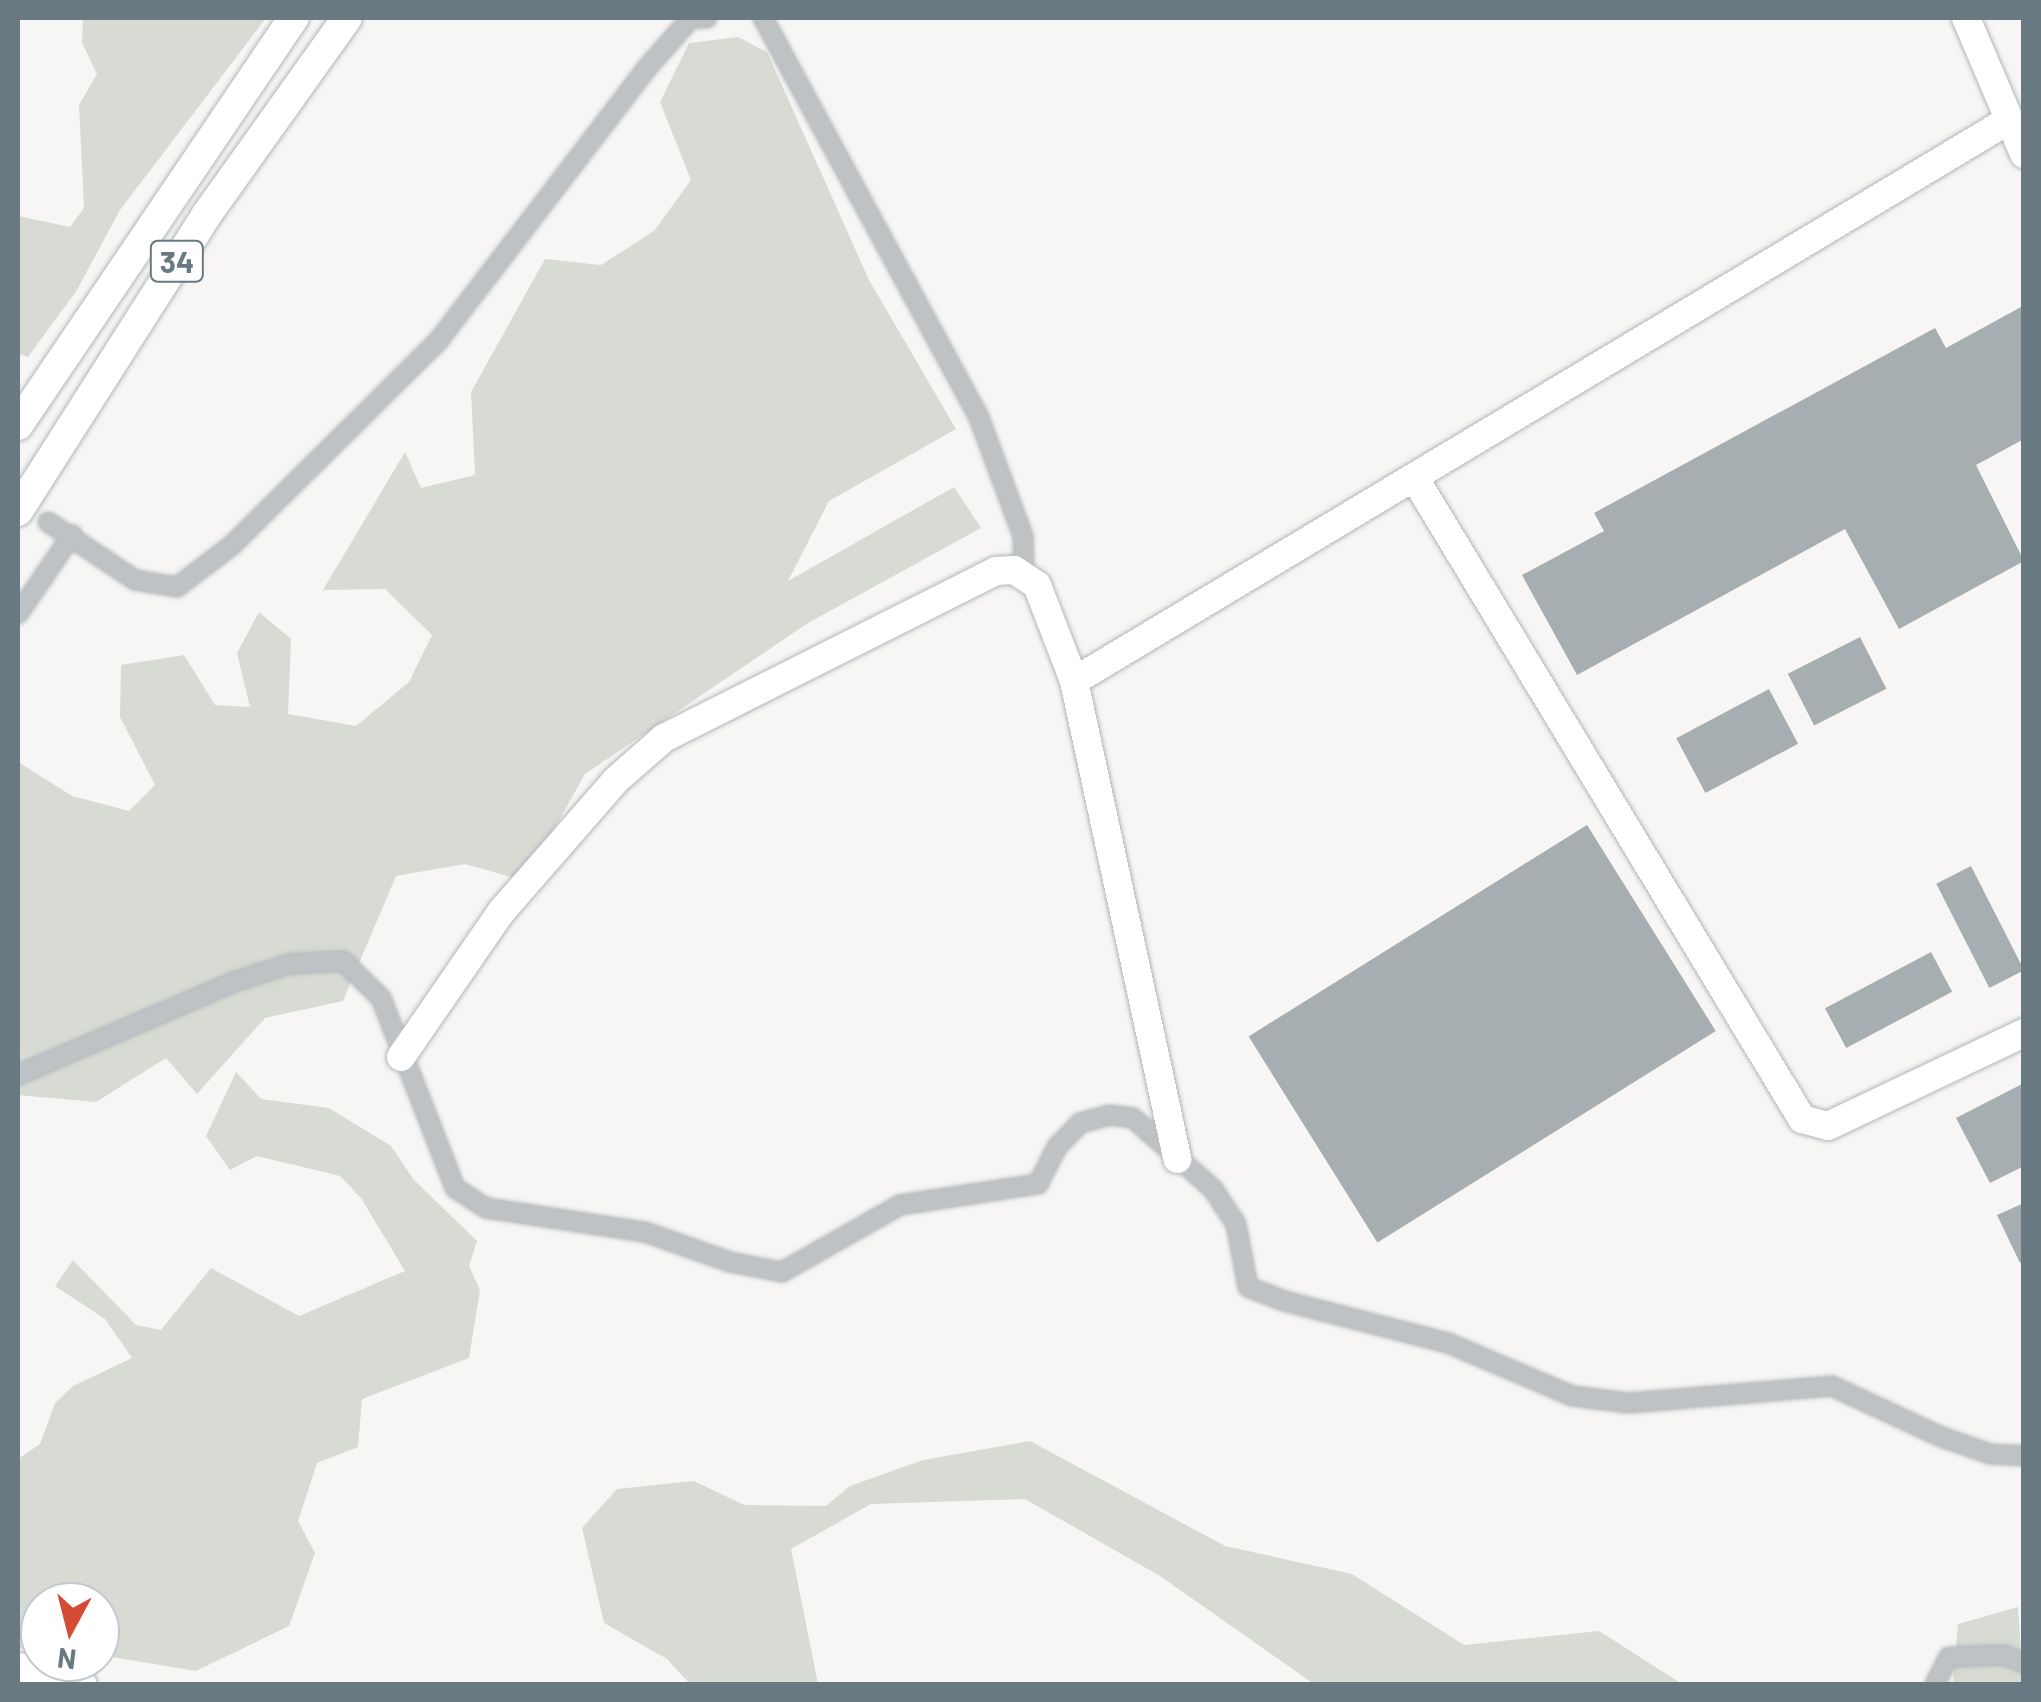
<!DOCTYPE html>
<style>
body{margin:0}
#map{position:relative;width:2041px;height:1702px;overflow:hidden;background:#f7f6f4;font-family:Barlow,sans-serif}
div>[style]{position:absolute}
.green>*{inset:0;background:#d7dbd3}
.building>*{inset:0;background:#a6aeb2;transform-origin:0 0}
.roads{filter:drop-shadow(0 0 2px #b0b6ba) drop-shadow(0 0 2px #b0b6ba)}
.street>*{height:18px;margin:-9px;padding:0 9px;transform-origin:9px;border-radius:9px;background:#bec2c5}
.secondary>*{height:28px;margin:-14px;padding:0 14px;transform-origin:14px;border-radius:14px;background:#fff}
.primary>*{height:30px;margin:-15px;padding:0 15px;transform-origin:15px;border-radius:15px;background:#fff}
.highway>*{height:35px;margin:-17.5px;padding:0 17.5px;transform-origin:17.5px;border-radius:17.5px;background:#fff}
span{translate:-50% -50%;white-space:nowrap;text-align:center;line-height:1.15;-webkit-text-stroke:10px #fff;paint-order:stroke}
.shield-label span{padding:2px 8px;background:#fff;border:2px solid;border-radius:8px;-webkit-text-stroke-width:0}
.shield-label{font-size:30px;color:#687982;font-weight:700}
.frame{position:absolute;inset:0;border:20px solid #687982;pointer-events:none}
.north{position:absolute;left:20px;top:1582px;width:100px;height:100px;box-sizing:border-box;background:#fff;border:2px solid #c3c9cd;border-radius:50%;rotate:187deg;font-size:28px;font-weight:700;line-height:40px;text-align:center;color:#687982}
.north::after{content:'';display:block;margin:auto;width:35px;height:45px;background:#d54c36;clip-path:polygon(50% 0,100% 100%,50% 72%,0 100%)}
</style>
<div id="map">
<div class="green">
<i style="clip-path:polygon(83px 18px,266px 18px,120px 210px,77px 290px,28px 357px,18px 354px,18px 216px,70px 227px,84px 208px,79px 105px,97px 74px,82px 43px)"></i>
<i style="clip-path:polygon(738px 37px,767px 52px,869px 280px,956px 429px,829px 501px,788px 581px,954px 487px,981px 528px,808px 623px,585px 774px,525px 881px,465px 864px,396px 876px,343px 1001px,265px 1018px,197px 1094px,166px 1058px,96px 1102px,18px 1095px,18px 762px,72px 796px,129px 811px,155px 785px,120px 717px,121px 665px,184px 655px,215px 705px,250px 707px,237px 653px,259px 612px,291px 639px,288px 714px,356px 726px,409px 682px,432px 635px,385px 589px,323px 590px,405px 452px,421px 488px,475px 475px,471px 392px,545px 259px,601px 265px,654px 231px,691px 180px,660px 102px,689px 43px)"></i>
<i style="clip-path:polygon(236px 1072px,261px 1099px,329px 1108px,391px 1146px,414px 1180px,477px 1241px,469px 1266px,480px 1290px,469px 1358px,362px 1399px,358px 1447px,317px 1463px,298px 1521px,315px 1553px,289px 1626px,196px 1671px,100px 1655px,100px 1602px,40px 1602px,40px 1651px,18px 1648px,18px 1459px,40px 1444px,55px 1403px,73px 1386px,132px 1358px,105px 1319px,55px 1286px,73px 1260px,136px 1325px,161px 1330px,211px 1268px,299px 1316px,405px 1271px,361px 1198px,340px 1176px,257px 1156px,230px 1170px,206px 1136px)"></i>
<i style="clip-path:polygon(1030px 1441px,1225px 1546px,1352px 1574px,1464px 1645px,1599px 1631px,1682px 1684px,1314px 1684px,1160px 1576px,1025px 1499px,871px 1504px,791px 1549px,818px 1684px,690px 1684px,667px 1659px,604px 1623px,582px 1528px,617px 1489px,694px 1481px,744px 1505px,826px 1506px,850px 1486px,923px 1460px)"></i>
<i style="clip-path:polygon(2018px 1607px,2023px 1684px,1953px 1684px,1958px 1624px)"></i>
</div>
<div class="building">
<i style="clip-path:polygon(2021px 307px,2024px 439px,1976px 465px,2024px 561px,1899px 629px,1845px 529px,1577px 675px,1522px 575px,1604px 531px,1594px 513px,1935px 328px,1946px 348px)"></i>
<i style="left:1860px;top:637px;width:58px;height:81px;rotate:63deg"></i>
<i style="left:1769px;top:689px;width:62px;height:105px;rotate:62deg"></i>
<i style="left:1587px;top:825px;width:243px;height:399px;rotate:58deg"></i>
<i style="left:1971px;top:866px;width:117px;height:39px;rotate:63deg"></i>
<i style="left:1931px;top:952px;width:45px;height:120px;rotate:62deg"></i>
<i style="clip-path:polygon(2024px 1083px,2024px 1166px,1990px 1183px,1956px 1118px)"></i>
<i style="clip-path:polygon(2024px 1203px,2024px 1261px,2020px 1263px,1997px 1215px)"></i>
</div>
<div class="roads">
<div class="street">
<i style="left:763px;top:18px;width:451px;rotate:61.6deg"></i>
<i style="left:978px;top:415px;width:129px;rotate:69.6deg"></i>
<i style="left:1023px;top:536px;width:36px;rotate:88deg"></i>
<i style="left:48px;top:522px;width:105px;rotate:33.7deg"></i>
<i style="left:135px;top:580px;width:43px;rotate:9.5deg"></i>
<i style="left:177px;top:587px;width:68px;rotate:-37.2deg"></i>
<i style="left:231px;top:546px;width:293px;rotate:-44.7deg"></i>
<i style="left:439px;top:340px;width:341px;rotate:-52.6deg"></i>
<i style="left:646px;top:69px;width:68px;rotate:-48.6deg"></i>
<i style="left:691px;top:18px;width:16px"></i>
<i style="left:18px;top:614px;width:96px;rotate:-55.6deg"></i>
<i style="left:18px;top:1075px;width:235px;rotate:-23.3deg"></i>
<i style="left:234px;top:982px;width:58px;rotate:-18.1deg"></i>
<i style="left:289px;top:964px;width:54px;rotate:-3.2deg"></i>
<i style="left:343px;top:961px;width:53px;rotate:44.2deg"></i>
<i style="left:381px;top:998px;width:204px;rotate:68.7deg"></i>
<i style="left:455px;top:1188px;width:37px;rotate:33deg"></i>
<i style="left:486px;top:1208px;width:161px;rotate:8.6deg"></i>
<i style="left:645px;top:1232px;width:90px;rotate:19.4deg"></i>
<i style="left:730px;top:1262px;width:53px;rotate:10.9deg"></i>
<i style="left:782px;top:1272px;width:136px;rotate:-29.6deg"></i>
<i style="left:900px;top:1205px;width:140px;rotate:-8.7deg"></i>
<i style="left:1038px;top:1184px;width:42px;rotate:-62.8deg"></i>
<i style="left:1057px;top:1147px;width:33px;rotate:-46deg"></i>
<i style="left:1080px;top:1123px;width:30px;rotate:-15deg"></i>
<i style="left:1109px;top:1115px;width:24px;rotate:7deg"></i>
<i style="left:1133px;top:1118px;width:107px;rotate:41.6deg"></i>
<i style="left:1213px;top:1189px;width:42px;rotate:56.7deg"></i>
<i style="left:1236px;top:1224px;width:64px;rotate:79.2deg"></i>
<i style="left:1248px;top:1287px;width:39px;rotate:21deg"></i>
<i style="left:1284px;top:1301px;width:169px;rotate:14.4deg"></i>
<i style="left:1448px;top:1343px;width:135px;rotate:23.1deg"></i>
<i style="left:1572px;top:1396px;width:57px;rotate:7deg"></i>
<i style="left:1629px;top:1403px;width:204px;rotate:-4.8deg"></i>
<i style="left:1832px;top:1386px;width:118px;rotate:25deg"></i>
<i style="left:1939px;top:1436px;width:54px;rotate:19.4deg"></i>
<i style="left:1990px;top:1454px;width:34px;rotate:3deg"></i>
<i style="left:1935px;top:1684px;width:30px;rotate:-63deg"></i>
<i style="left:1949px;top:1657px;width:55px;rotate:-2.1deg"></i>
<i style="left:2004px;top:1655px;width:22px;rotate:22deg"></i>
</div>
<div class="secondary">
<i style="left:1966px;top:18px;width:148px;rotate:66.9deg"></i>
<i style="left:1414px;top:477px;width:750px;rotate:58.85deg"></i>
<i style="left:1802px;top:1119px;width:27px;rotate:15deg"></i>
<i style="left:1828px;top:1126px;width:217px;rotate:-25.4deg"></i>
<i style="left:1074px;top:681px;width:1090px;rotate:-30.96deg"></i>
<i style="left:401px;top:1057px;width:176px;rotate:-55.4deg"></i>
<i style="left:501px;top:912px;width:175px;rotate:-48.9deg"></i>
<i style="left:616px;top:780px;width:64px;rotate:-41.2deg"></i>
<i style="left:664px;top:738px;width:372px;rotate:-26.7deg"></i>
<i style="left:996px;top:571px;width:18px;rotate:-3deg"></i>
<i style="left:1014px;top:570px;width:27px;rotate:33deg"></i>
<i style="left:1037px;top:585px;width:103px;rotate:68.9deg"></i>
<i style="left:1074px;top:681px;width:489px;rotate:77.8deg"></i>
</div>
<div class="primary">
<i style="left:18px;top:425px;width:492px;rotate:-55.9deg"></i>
<i style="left:18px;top:511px;width:348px;rotate:-57.5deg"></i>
<i style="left:205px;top:217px;width:244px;rotate:-54.5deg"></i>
</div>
<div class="highway">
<i style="left:18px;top:1670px;width:62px;rotate:13.1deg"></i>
</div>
</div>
<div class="shield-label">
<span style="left:177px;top:261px">34</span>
</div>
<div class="frame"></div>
<div class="north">N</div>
</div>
